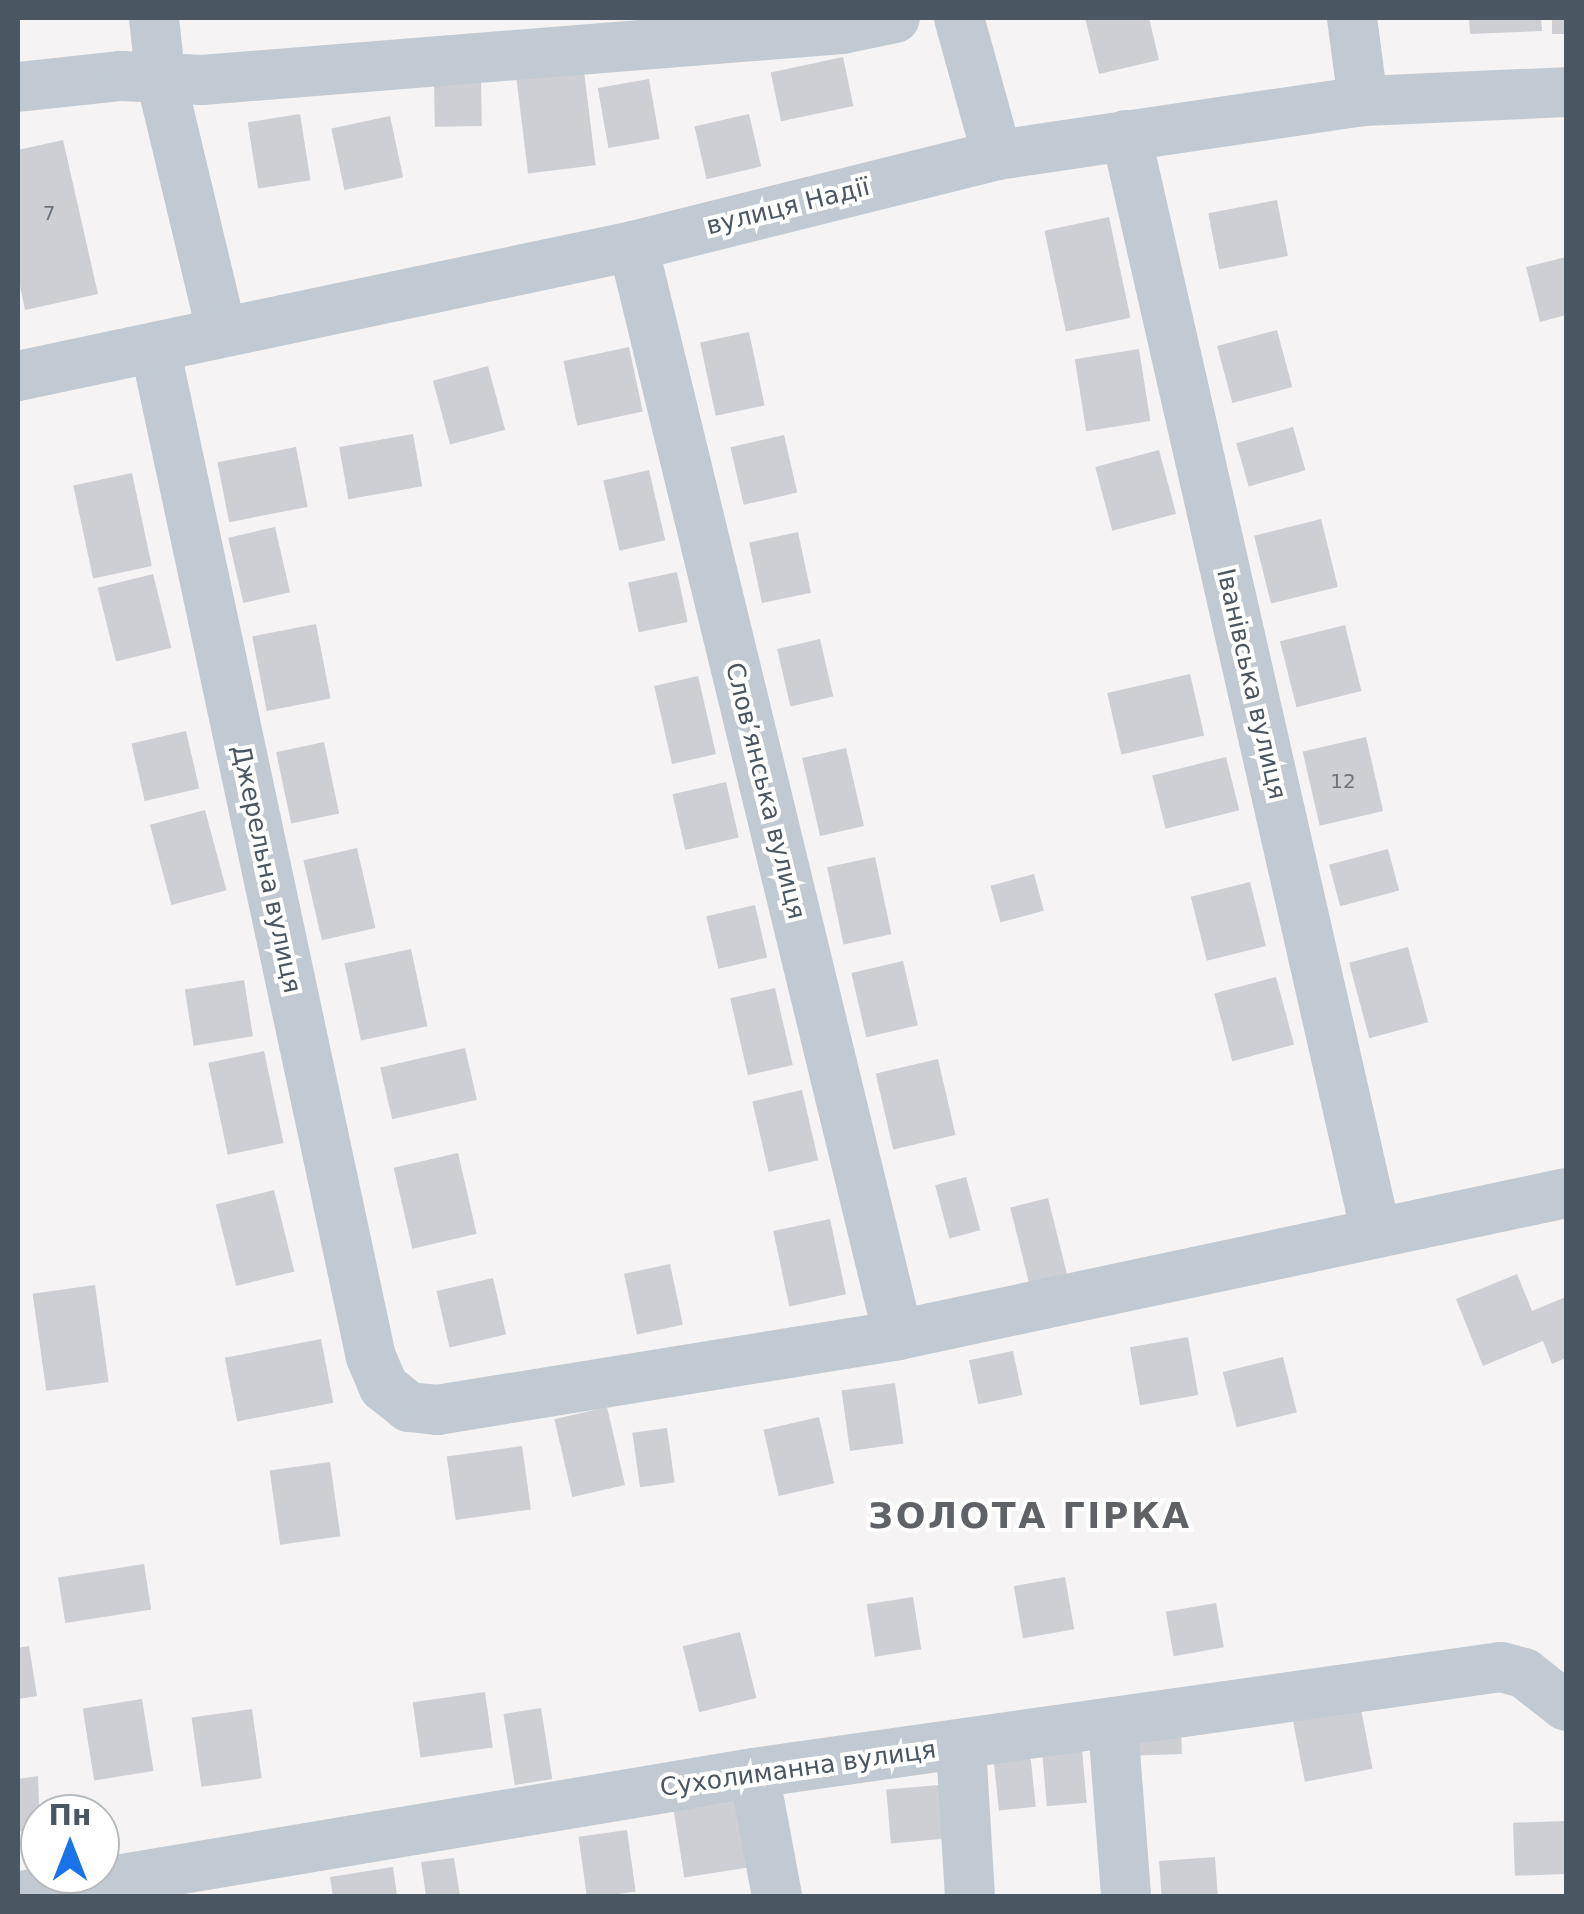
<!DOCTYPE html>
<meta charset="utf-8">
<style>
body{margin:0}
#map{position:relative;width:1584px;height:1914px;overflow:hidden;background:#f5f3f3;font-family:"DejaVu Sans",sans-serif}
div>[style]{position:absolute}
.building>*{inset:0;background:#cdcfd5;transform-origin:0 0}
.minor>*{height:50px;margin:-25px;padding:0 25px;transform-origin:25px;border-radius:25px;background:#c1cad2}
span{translate:-50% -50%;white-space:nowrap;text-align:center;line-height:1.15;-webkit-text-stroke:8px #fff;paint-order:stroke}
.number-label{font-size:20px;color:#6b747e}
.number-label span{-webkit-text-stroke-width:0}
.street-label{font-size:25px;color:#4a5661}
.district-label{font-size:35px;color:#5f6368;font-weight:700;letter-spacing:2.5px}
.frame{position:absolute;inset:0;border:20px solid #4a5661;pointer-events:none}
.north{position:absolute;left:20px;top:1794px;width:100px;height:100px;box-sizing:border-box;background:#fff;border:2px solid #b7bbc0;border-radius:50%;rotate:0deg;font-size:28px;font-weight:700;line-height:40px;text-align:center;color:#4a5661}
.north::after{content:'';display:block;margin:auto;width:35px;height:45px;background:#1a73e8;clip-path:polygon(50% 0,100% 100%,50% 72%,0 100%)}
</style>
<div id="map">
<div class="building">
<i style="clip-path:polygon(1085px 18px,1149px 18px,1159px 60px,1099px 74px)"></i>
<i style="clip-path:polygon(1469px 18px,1541px 18px,1542px 31px,1470px 34px)"></i>
<i style="left:1552px;top:18px;width:14px;height:16px"></i>
<i style="left:843px;top:57px;width:50px;height:74px;rotate:78deg"></i>
<i style="left:584px;top:71px;width:95px;height:68px;rotate:83deg"></i>
<i style="left:481px;top:79px;width:47px;height:47px;rotate:89deg"></i>
<i style="left:649px;top:79px;width:61px;height:52px;rotate:80deg"></i>
<i style="left:300px;top:114px;width:67px;height:53px;rotate:81deg"></i>
<i style="left:749px;top:114px;width:54px;height:56px;rotate:77deg"></i>
<i style="left:390px;top:116px;width:63px;height:60px;rotate:78deg"></i>
<i style="clip-path:polygon(63px 140px,98px 294px,25px 310px,18px 276px,18px 150px)"></i>
<i style="left:1277px;top:200px;width:57px;height:70px;rotate:79deg"></i>
<i style="left:1109px;top:217px;width:103px;height:66px;rotate:78deg"></i>
<i style="clip-path:polygon(1566px 257px,1566px 315px,1540px 322px,1526px 267px)"></i>
<i style="left:1277px;top:330px;width:59px;height:62px;rotate:75deg"></i>
<i style="left:749px;top:332px;width:75px;height:50px;rotate:78deg"></i>
<i style="left:629px;top:347px;width:66px;height:67px;rotate:78deg"></i>
<i style="left:1139px;top:349px;width:73px;height:65px;rotate:81deg"></i>
<i style="left:488px;top:366px;width:66px;height:57px;rotate:75deg"></i>
<i style="left:1293px;top:427px;width:45px;height:59px;rotate:74deg"></i>
<i style="left:413px;top:434px;width:53px;height:75px;rotate:80deg"></i>
<i style="left:784px;top:435px;width:59px;height:55px;rotate:77deg"></i>
<i style="left:296px;top:447px;width:61px;height:80px;rotate:79deg"></i>
<i style="left:1159px;top:450px;width:66px;height:66px;rotate:75deg"></i>
<i style="left:649px;top:470px;width:72px;height:47px;rotate:77deg"></i>
<i style="left:132px;top:473px;width:95px;height:60px;rotate:78deg"></i>
<i style="left:1321px;top:519px;width:70px;height:69px;rotate:76deg"></i>
<i style="left:275px;top:527px;width:67px;height:48px;rotate:77deg"></i>
<i style="left:798px;top:532px;width:62px;height:50px;rotate:78deg"></i>
<i style="left:677px;top:572px;width:51px;height:50px;rotate:78deg"></i>
<i style="left:153px;top:574px;width:76px;height:57px;rotate:76deg"></i>
<i style="left:316px;top:624px;width:76px;height:65px;rotate:79deg"></i>
<i style="left:1345px;top:625px;width:68px;height:67px;rotate:76deg"></i>
<i style="left:820px;top:639px;width:59px;height:44px;rotate:77deg"></i>
<i style="left:1190px;top:674px;width:63px;height:85px;rotate:77deg"></i>
<i style="left:698px;top:676px;width:80px;height:45px;rotate:77deg"></i>
<i style="left:186px;top:731px;width:59px;height:56px;rotate:77deg"></i>
<i style="left:1366px;top:737px;width:76px;height:65px;rotate:77deg"></i>
<i style="left:324px;top:742px;width:73px;height:49px;rotate:78deg"></i>
<i style="left:846px;top:748px;width:80px;height:45px;rotate:77deg"></i>
<i style="left:1226px;top:757px;width:55px;height:76px;rotate:76deg"></i>
<i style="left:726px;top:782px;width:57px;height:55px;rotate:77deg"></i>
<i style="left:205px;top:810px;width:83px;height:57px;rotate:75deg"></i>
<i style="left:357px;top:848px;width:82px;height:55px;rotate:77deg"></i>
<i style="left:1388px;top:849px;width:43px;height:61px;rotate:75deg"></i>
<i style="left:875px;top:857px;width:79px;height:49px;rotate:78deg"></i>
<i style="left:1034px;top:874px;width:38px;height:45px;rotate:75deg"></i>
<i style="left:1250px;top:882px;width:66px;height:61px;rotate:76deg"></i>
<i style="left:755px;top:905px;width:54px;height:50px;rotate:77deg"></i>
<i style="left:1408px;top:947px;width:78px;height:61px;rotate:75deg"></i>
<i style="left:411px;top:949px;width:79px;height:68px;rotate:78deg"></i>
<i style="left:903px;top:961px;width:66px;height:53px;rotate:77deg"></i>
<i style="left:1276px;top:977px;width:70px;height:64px;rotate:75deg"></i>
<i style="left:244px;top:980px;width:57px;height:60px;rotate:81deg"></i>
<i style="left:775px;top:988px;width:79px;height:46px;rotate:77deg"></i>
<i style="left:465px;top:1048px;width:53px;height:87px;rotate:77deg"></i>
<i style="left:264px;top:1051px;width:94px;height:57px;rotate:78deg"></i>
<i style="left:938px;top:1059px;width:78px;height:64px;rotate:77deg"></i>
<i style="left:802px;top:1090px;width:72px;height:51px;rotate:77deg"></i>
<i style="left:458px;top:1153px;width:83px;height:66px;rotate:77deg"></i>
<i style="left:966px;top:1177px;width:55px;height:32px;rotate:75deg"></i>
<i style="left:274px;top:1190px;width:84px;height:60px;rotate:76deg"></i>
<i style="left:1048px;top:1198px;width:81px;height:39px;rotate:76deg"></i>
<i style="left:830px;top:1219px;width:77px;height:58px;rotate:78deg"></i>
<i style="left:670px;top:1264px;width:62px;height:47px;rotate:78deg"></i>
<i style="clip-path:polygon(1517px 1274px,1532px 1311px,1566px 1297px,1566px 1358px,1552px 1364px,1543px 1341px,1483px 1366px,1456px 1299px)"></i>
<i style="left:493px;top:1278px;width:58px;height:58px;rotate:77deg"></i>
<i style="left:95px;top:1285px;width:98px;height:63px;rotate:82deg"></i>
<i style="left:1188px;top:1337px;width:59px;height:59px;rotate:80deg"></i>
<i style="left:321px;top:1339px;width:65px;height:98px;rotate:79deg"></i>
<i style="left:1013px;top:1351px;width:45px;height:45px;rotate:78deg"></i>
<i style="left:1283px;top:1357px;width:57px;height:62px;rotate:76deg"></i>
<i style="left:895px;top:1383px;width:61px;height:54px;rotate:82deg"></i>
<i style="left:607px;top:1407px;width:80px;height:54px;rotate:77deg"></i>
<i style="left:819px;top:1417px;width:68px;height:57px;rotate:77deg"></i>
<i style="left:667px;top:1428px;width:55px;height:35px;rotate:82deg"></i>
<i style="left:522px;top:1446px;width:64px;height:76px;rotate:82deg"></i>
<i style="left:330px;top:1462px;width:75px;height:61px;rotate:82deg"></i>
<i style="left:144px;top:1564px;width:46px;height:87px;rotate:81deg"></i>
<i style="left:1065px;top:1577px;width:53px;height:52px;rotate:80deg"></i>
<i style="left:913px;top:1597px;width:53px;height:47px;rotate:81deg"></i>
<i style="left:1216px;top:1603px;width:45px;height:51px;rotate:80deg"></i>
<i style="left:740px;top:1632px;width:68px;height:59px;rotate:76deg"></i>
<i style="clip-path:polygon(29px 1646px,37px 1696px,18px 1699px,18px 1648px)"></i>
<i style="left:485px;top:1692px;width:56px;height:73px;rotate:82deg"></i>
<i style="left:142px;top:1699px;width:73px;height:60px;rotate:81deg"></i>
<i style="left:1359px;top:1699px;width:71px;height:69px;rotate:79deg"></i>
<i style="left:541px;top:1708px;width:72px;height:38px;rotate:81deg"></i>
<i style="left:252px;top:1709px;width:70px;height:61px;rotate:82deg"></i>
<i style="left:1181px;top:1729px;width:25px;height:43px;rotate:88deg"></i>
<i style="left:1082px;top:1749px;width:54px;height:40px;rotate:85deg"></i>
<i style="left:1030px;top:1752px;width:55px;height:37px;rotate:84deg"></i>
<i style="clip-path:polygon(38px 1776px,40px 1829px,18px 1832px,18px 1779px)"></i>
<i style="left:939px;top:1785px;width:54px;height:53px;rotate:85deg"></i>
<i style="left:739px;top:1801px;width:67px;height:66px;rotate:81deg"></i>
<i style="left:1564px;top:1821px;width:53px;height:51px;rotate:88deg"></i>
<i style="left:627px;top:1830px;width:62px;height:49px;rotate:82deg"></i>
<i style="left:1215px;top:1857px;width:39px;height:56px;rotate:86deg"></i>
<i style="clip-path:polygon(454px 1858px,460px 1896px,426px 1896px,421px 1862px)"></i>
<i style="clip-path:polygon(393px 1867px,397px 1896px,333px 1896px,330px 1877px)"></i>
</div>
<div class="minor">
<i style="left:154px;top:18px;width:57px;rotate:84deg"></i>
<i style="left:160px;top:75px;width:261px;rotate:76.5deg"></i>
<i style="left:959px;top:18px;width:142px;rotate:74.5deg"></i>
<i style="left:1352px;top:18px;width:84px;rotate:82.5deg"></i>
<i style="left:18px;top:87px;width:104px;rotate:-6.1deg"></i>
<i style="left:121px;top:76px;width:81px;rotate:2.8deg"></i>
<i style="left:202px;top:80px;width:642px;rotate:-4.56deg"></i>
<i style="left:842px;top:29px;width:54px;rotate:-11.7deg"></i>
<i style="left:1126px;top:135px;width:1126px;rotate:77.17deg"></i>
<i style="left:633px;top:246px;width:1121px;rotate:76.32deg"></i>
<i style="left:155px;top:348px;width:1032px;rotate:77.92deg"></i>
<i style="left:371px;top:1357px;width:33px;rotate:67deg"></i>
<i style="left:384px;top:1387px;width:32px;rotate:39deg"></i>
<i style="left:409px;top:1407px;width:28px;rotate:6deg"></i>
<i style="left:437px;top:1410px;width:467px;rotate:-9.2deg"></i>
<i style="left:898px;top:1335px;width:683px;rotate:-12deg"></i>
<i style="left:18px;top:376px;width:629px;rotate:-11.94deg"></i>
<i style="left:633px;top:246px;width:375px;rotate:-14deg"></i>
<i style="left:997px;top:155px;width:370px;rotate:-8.4deg"></i>
<i style="left:1363px;top:101px;width:203px;rotate:-2.5deg"></i>
<i style="left:1113px;top:1726px;width:170px;rotate:85.6deg"></i>
<i style="left:961px;top:1746px;width:150px;rotate:86.6deg"></i>
<i style="left:754px;top:1773px;width:125px;rotate:79.4deg"></i>
<i style="left:21px;top:1896px;width:743px;rotate:-9.53deg"></i>
<i style="left:754px;top:1773px;width:754px;rotate:-8.08deg"></i>
<i style="left:1501px;top:1667px;width:24px;rotate:15deg"></i>
<i style="left:1524px;top:1673px;width:53px;rotate:38.2deg"></i>
</div>
<div class="number-label">
<span style="left:49px;top:213px">7</span>
<span style="left:1343px;top:781px">12</span>
</div>
<div class="street-label">
<span style="left:788px;top:207px;rotate:-14deg">вулиця Надії</span>
<span style="left:1251px;top:684px;rotate:77deg">Іванівська вулиця</span>
<span style="left:765px;top:791px;rotate:76deg">Словʼянська вулиця</span>
<span style="left:266px;top:869px;rotate:78deg">Джерельна вулиця</span>
<span style="left:798px;top:1769px;rotate:-8deg">Сухолиманна вулиця</span>
</div>
<div class="district-label">
<span style="left:1030px;top:1516px">ЗОЛОТА ГІРКА</span>
</div>
<div class="frame"></div>
<div class="north">Пн</div>
</div>
